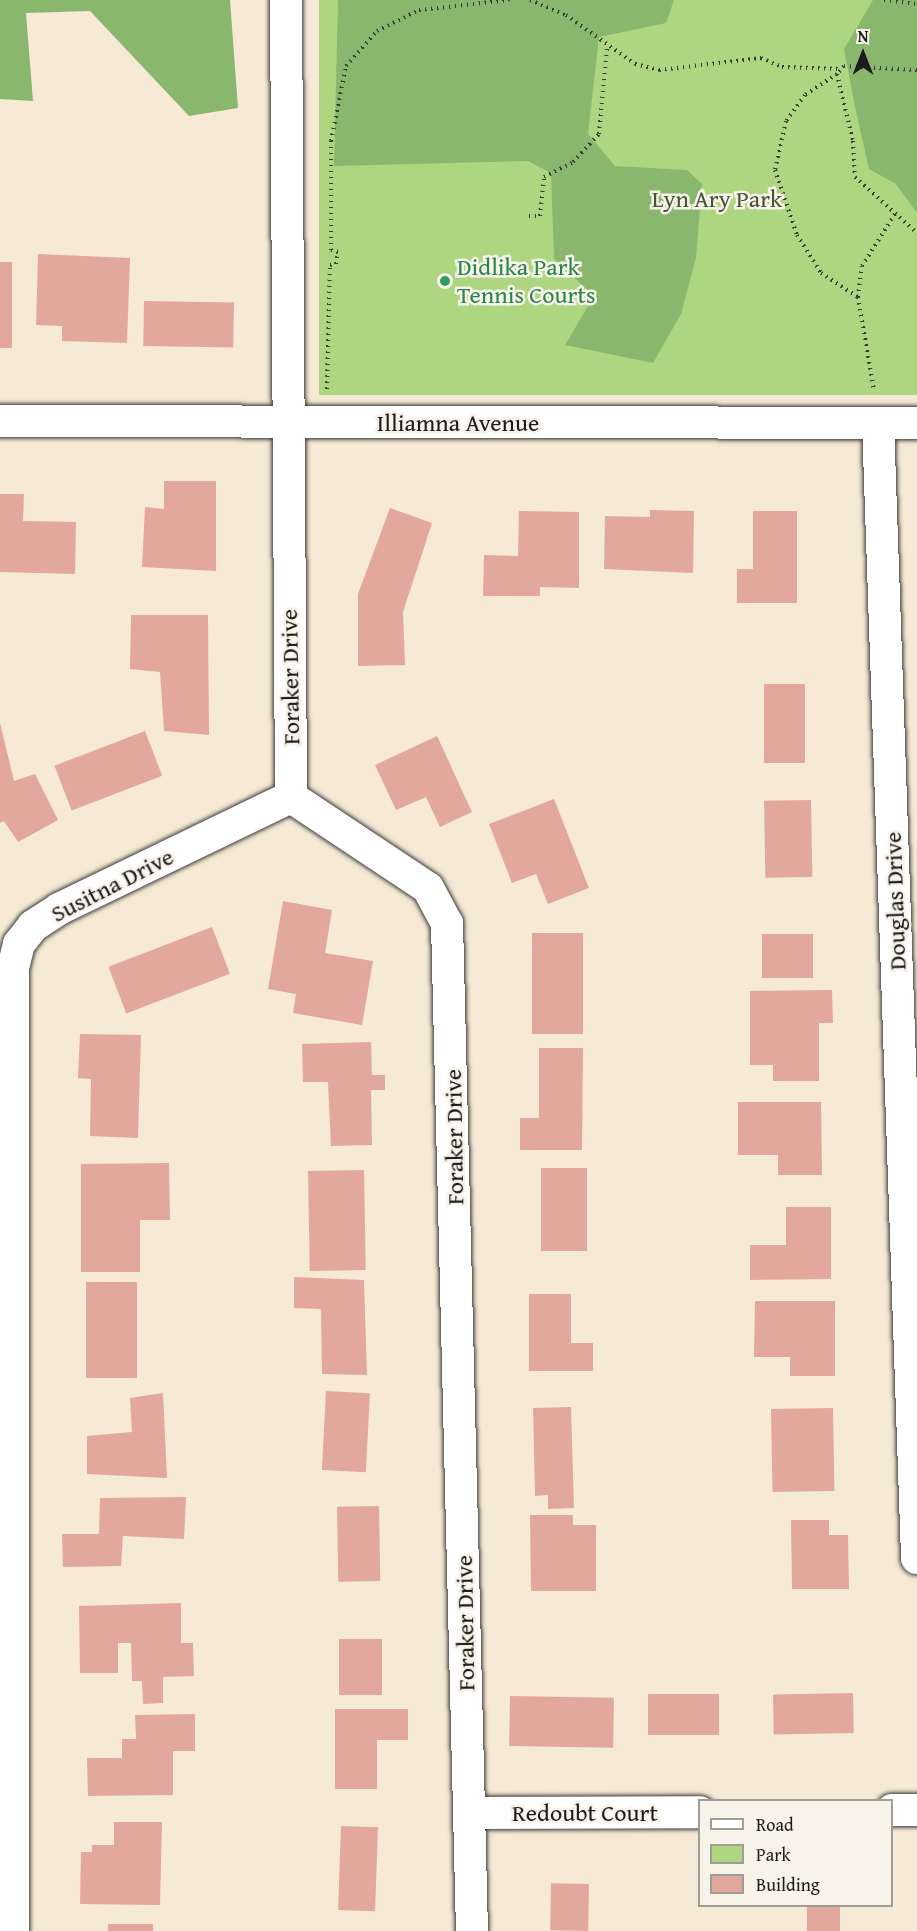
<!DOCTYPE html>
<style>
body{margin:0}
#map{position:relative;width:917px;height:1931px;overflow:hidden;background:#f6e9d6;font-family:"Gentium Book Plus",serif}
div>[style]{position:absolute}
.green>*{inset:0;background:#aed680;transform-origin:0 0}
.forest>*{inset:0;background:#8ab76e}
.building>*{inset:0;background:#e2a89d;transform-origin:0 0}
.path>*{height:4px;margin-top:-2px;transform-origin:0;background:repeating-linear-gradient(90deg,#3d3b38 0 1.5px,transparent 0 6px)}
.roads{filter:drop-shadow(0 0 2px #3d3b38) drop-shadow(0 0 2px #3d3b38)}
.minor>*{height:32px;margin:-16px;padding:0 16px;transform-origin:16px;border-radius:16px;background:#fff}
.dots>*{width:16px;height:16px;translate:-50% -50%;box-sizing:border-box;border:3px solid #f7f3e8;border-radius:50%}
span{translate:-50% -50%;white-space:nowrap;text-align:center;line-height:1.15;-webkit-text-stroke:5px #f7f3e8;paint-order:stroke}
.park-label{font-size:24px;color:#48543a}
.leisure-label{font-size:24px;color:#27864d}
.left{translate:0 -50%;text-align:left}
.street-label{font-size:24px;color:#1c1c1c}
.legend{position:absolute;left:698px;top:1799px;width:195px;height:108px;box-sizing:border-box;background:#f7f3e8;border:2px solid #9f9d96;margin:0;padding:8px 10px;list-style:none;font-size:18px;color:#1c1c1c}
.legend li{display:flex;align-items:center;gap:12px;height:30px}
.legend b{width:30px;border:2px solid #9f9d96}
.north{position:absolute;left:833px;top:24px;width:60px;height:60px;-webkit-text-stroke:4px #f7f3e8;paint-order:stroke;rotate:0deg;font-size:16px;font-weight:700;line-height:24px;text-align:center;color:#1c1c1c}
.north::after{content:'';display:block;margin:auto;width:21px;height:27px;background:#1c1c1c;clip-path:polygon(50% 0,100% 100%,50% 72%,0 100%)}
</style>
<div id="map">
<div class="green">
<i style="left:319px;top:0;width:598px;height:395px"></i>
</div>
<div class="forest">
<i style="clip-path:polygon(0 0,230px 0,238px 108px,189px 116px,90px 11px,26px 13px,33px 101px,0 99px)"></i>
<i style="clip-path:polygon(338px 0,674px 0,666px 23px,599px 37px,588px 134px,615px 166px,687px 170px,702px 184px,696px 258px,681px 314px,653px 363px,565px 345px,594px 296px,554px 259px,551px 173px,528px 161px,334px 166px)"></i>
<i style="clip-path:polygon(873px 0,917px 0,917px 213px,896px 184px,869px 169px,855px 107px,844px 49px)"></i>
</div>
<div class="building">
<i style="clip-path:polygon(38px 254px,130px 258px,127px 343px,62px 341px,62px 326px,36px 325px)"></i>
<i style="left:0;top:262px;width:12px;height:86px"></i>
<i style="left:144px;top:301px;width:90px;height:45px;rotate:1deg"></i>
<i style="clip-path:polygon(164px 481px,216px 481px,216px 571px,142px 567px,145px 507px,164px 509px)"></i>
<i style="clip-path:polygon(0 494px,24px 494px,23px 521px,76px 522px,75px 574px,0 572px)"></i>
<i style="clip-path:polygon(390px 508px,432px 523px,403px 612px,405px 665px,358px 666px,358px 594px)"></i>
<i style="clip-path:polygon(650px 510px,694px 511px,693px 573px,604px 569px,605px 516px,650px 517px)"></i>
<i style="clip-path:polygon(519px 511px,579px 512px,579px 588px,540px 587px,540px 596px,483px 596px,484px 555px,518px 556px)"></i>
<i style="clip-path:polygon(753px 511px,797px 511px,797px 603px,737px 603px,737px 569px,753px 569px)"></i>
<i style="clip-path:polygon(131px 615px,208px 615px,209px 735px,164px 731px,160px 672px,130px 669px)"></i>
<i style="left:764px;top:684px;width:41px;height:79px"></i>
<i style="clip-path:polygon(0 723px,14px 781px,35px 774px,58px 820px,18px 842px,4px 821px,0 823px)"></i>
<i style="left:145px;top:731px;width:48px;height:97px;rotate:69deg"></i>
<i style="clip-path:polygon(437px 736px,472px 812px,440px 827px,426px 797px,396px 810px,375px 765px)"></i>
<i style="clip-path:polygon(554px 799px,589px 888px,548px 904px,536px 874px,512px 883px,489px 824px)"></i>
<i style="left:811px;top:800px;width:77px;height:47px;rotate:89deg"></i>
<i style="clip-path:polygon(283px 901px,332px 910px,325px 953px,373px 961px,362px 1025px,293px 1013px,296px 994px,268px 989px)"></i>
<i style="left:212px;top:927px;width:50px;height:111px;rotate:69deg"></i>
<i style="left:532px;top:933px;width:51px;height:101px"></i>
<i style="left:813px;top:934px;width:44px;height:51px;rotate:90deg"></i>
<i style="clip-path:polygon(832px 990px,833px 1023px,819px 1023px,819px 1081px,773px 1081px,773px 1065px,750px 1065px,750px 991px)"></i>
<i style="clip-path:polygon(80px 1034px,141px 1035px,138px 1138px,90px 1136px,91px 1079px,78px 1078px)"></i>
<i style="clip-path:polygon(371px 1042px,372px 1075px,385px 1075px,385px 1090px,371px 1090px,372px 1145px,331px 1146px,328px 1082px,303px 1082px,302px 1044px)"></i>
<i style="clip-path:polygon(539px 1048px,583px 1048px,582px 1150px,520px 1150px,520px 1118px,539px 1118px)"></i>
<i style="clip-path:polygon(738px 1102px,821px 1102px,822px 1175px,778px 1175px,778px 1155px,738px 1155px)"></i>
<i style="clip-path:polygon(169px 1163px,170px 1220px,140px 1220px,140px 1272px,81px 1272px,81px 1164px)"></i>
<i style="left:541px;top:1168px;width:46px;height:83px"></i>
<i style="left:364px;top:1170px;width:100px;height:56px;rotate:89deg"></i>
<i style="clip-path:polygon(786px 1207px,831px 1207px,831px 1279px,750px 1280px,750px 1245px,786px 1245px)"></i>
<i style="clip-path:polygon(294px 1277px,364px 1280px,367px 1375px,322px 1374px,321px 1309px,294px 1308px)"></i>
<i style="left:86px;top:1282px;width:51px;height:96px"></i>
<i style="clip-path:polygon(529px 1294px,571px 1294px,571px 1343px,593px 1343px,593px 1371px,529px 1371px)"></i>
<i style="clip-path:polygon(755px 1301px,835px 1301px,835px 1376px,790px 1376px,790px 1357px,754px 1357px)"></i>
<i style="left:326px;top:1391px;width:44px;height:79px;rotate:3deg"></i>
<i style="clip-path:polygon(163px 1393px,167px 1478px,87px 1474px,87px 1436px,132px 1432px,130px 1398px)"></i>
<i style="clip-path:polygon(571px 1407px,574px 1508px,548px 1509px,548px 1495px,535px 1496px,533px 1408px)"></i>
<i style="left:833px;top:1408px;width:83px;height:62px;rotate:89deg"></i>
<i style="clip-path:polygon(186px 1497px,184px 1539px,123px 1536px,121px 1566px,63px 1567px,62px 1534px,99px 1534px,100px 1498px)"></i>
<i style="left:379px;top:1506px;width:75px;height:42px;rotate:89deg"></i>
<i style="clip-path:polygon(530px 1515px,573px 1515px,573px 1525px,596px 1525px,596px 1591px,531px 1591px)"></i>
<i style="clip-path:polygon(791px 1520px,829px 1520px,829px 1535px,848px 1535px,849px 1589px,792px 1589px)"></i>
<i style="clip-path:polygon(181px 1603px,181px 1643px,193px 1643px,194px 1676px,163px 1677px,163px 1703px,143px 1704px,142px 1681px,132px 1681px,131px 1643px,118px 1643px,118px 1673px,80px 1673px,79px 1606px)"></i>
<i style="left:339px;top:1639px;width:43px;height:56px"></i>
<i style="left:853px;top:1693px;width:40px;height:80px;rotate:89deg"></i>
<i style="left:648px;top:1694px;width:71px;height:41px"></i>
<i style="left:510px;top:1696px;width:104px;height:50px;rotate:1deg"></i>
<i style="clip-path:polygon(335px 1709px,408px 1709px,408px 1740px,377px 1740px,377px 1789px,335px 1789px)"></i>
<i style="clip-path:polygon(195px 1714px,195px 1751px,173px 1751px,173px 1795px,88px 1796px,87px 1758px,122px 1758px,122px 1739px,136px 1739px,135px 1715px)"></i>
<i style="clip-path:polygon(114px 1822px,162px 1822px,160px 1905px,80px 1904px,81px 1852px,92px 1852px,92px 1845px,114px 1845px)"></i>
<i style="left:341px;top:1826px;width:37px;height:84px;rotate:2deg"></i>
<i style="left:589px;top:1884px;width:47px;height:38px;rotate:91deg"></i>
<i style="left:807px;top:1906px;width:33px;height:25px"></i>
<i style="left:108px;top:1924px;width:45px;height:7px"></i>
</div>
<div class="path">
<i style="left:530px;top:0;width:39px;rotate:23deg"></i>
<i style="left:566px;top:15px;width:85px;rotate:35.4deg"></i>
<i style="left:635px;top:64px;width:25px;rotate:14deg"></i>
<i style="left:659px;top:70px;width:103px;rotate:-6.7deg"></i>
<i style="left:761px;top:58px;width:23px;rotate:23deg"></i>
<i style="left:782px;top:67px;width:57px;rotate:2deg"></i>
<i style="left:884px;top:0;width:33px;rotate:7deg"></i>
<i style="left:917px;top:70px;width:73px;rotate:-176.9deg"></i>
<i style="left:844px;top:66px;width:11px;rotate:131deg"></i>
<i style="left:837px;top:74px;width:69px;rotate:76.6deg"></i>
<i style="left:853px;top:141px;width:36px;rotate:87deg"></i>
<i style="left:855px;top:177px;width:84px;rotate:42.1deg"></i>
<i style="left:837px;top:74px;width:38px;rotate:147deg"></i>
<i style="left:805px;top:95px;width:32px;rotate:126deg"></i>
<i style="left:786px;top:121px;width:50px;rotate:102.7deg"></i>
<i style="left:775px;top:170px;width:69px;rotate:71.3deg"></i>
<i style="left:797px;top:235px;width:45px;rotate:57.7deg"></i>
<i style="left:821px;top:273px;width:44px;rotate:33deg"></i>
<i style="left:858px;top:297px;width:95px;rotate:80.3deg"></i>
<i style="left:529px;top:216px;width:11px"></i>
<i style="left:540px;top:216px;width:39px;rotate:-84deg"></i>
<i style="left:544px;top:177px;width:33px;rotate:-27deg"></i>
<i style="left:573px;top:162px;width:38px;rotate:-47deg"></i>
<i style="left:599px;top:134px;width:86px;rotate:-84.7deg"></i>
<i style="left:858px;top:297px;width:31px;rotate:-83deg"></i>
<i style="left:862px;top:266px;width:62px;rotate:-57.6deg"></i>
<i style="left:327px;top:389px;width:124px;rotate:-88.6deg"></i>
<i style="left:330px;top:265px;width:6px;rotate:-9deg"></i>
<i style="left:336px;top:264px;width:12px;rotate:-81deg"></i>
<i style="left:338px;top:252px;width:7px;rotate:-164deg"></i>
<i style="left:331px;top:250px;width:109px;rotate:-90deg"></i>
<i style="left:331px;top:141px;width:76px;rotate:-78.7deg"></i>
<i style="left:346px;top:66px;width:47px;rotate:-48.5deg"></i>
<i style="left:377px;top:31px;width:47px;rotate:-26.6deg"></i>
<i style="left:419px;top:10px;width:91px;rotate:-6.3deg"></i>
</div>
<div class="roads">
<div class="minor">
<i style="left:286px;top:0;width:797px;rotate:89.64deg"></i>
<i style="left:0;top:421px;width:917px;rotate:0.12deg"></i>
<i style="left:878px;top:423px;width:1136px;rotate:88.03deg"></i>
<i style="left:291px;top:797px;width:164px;rotate:33.6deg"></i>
<i style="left:428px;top:888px;width:40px;rotate:62deg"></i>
<i style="left:447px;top:923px;width:1008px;rotate:88.58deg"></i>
<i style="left:892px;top:1810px;width:25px"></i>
<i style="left:470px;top:1813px;width:230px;rotate:-0.2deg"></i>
<i style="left:13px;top:1931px;width:963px;rotate:-90deg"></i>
<i style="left:13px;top:968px;width:25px;rotate:-76deg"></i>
<i style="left:19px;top:944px;width:23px;rotate:-52deg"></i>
<i style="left:33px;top:926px;width:31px;rotate:-33deg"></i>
<i style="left:59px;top:909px;width:258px;rotate:-25.8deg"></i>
</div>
</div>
<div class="dots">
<i style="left:445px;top:281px;background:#2e9e5b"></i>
</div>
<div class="park-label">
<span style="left:717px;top:199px">Lyn Ary Park</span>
</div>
<div class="leisure-label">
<span class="left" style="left:457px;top:281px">Didlika Park<br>Tennis Courts</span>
</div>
<div class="street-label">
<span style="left:458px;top:423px">Illiamna Avenue</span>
<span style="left:290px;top:677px;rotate:-91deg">Foraker Drive</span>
<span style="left:112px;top:885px;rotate:-27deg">Susitna Drive</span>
<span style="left:895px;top:901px;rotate:-92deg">Douglas Drive</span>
<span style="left:454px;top:1137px;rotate:-91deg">Foraker Drive</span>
<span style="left:465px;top:1623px;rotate:-91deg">Foraker Drive</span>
<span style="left:585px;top:1813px">Redoubt Court</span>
</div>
<ul class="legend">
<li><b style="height:8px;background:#fff"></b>Road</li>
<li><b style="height:16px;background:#aed680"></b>Park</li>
<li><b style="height:16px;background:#e2a89d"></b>Building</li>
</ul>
<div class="north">N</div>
</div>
